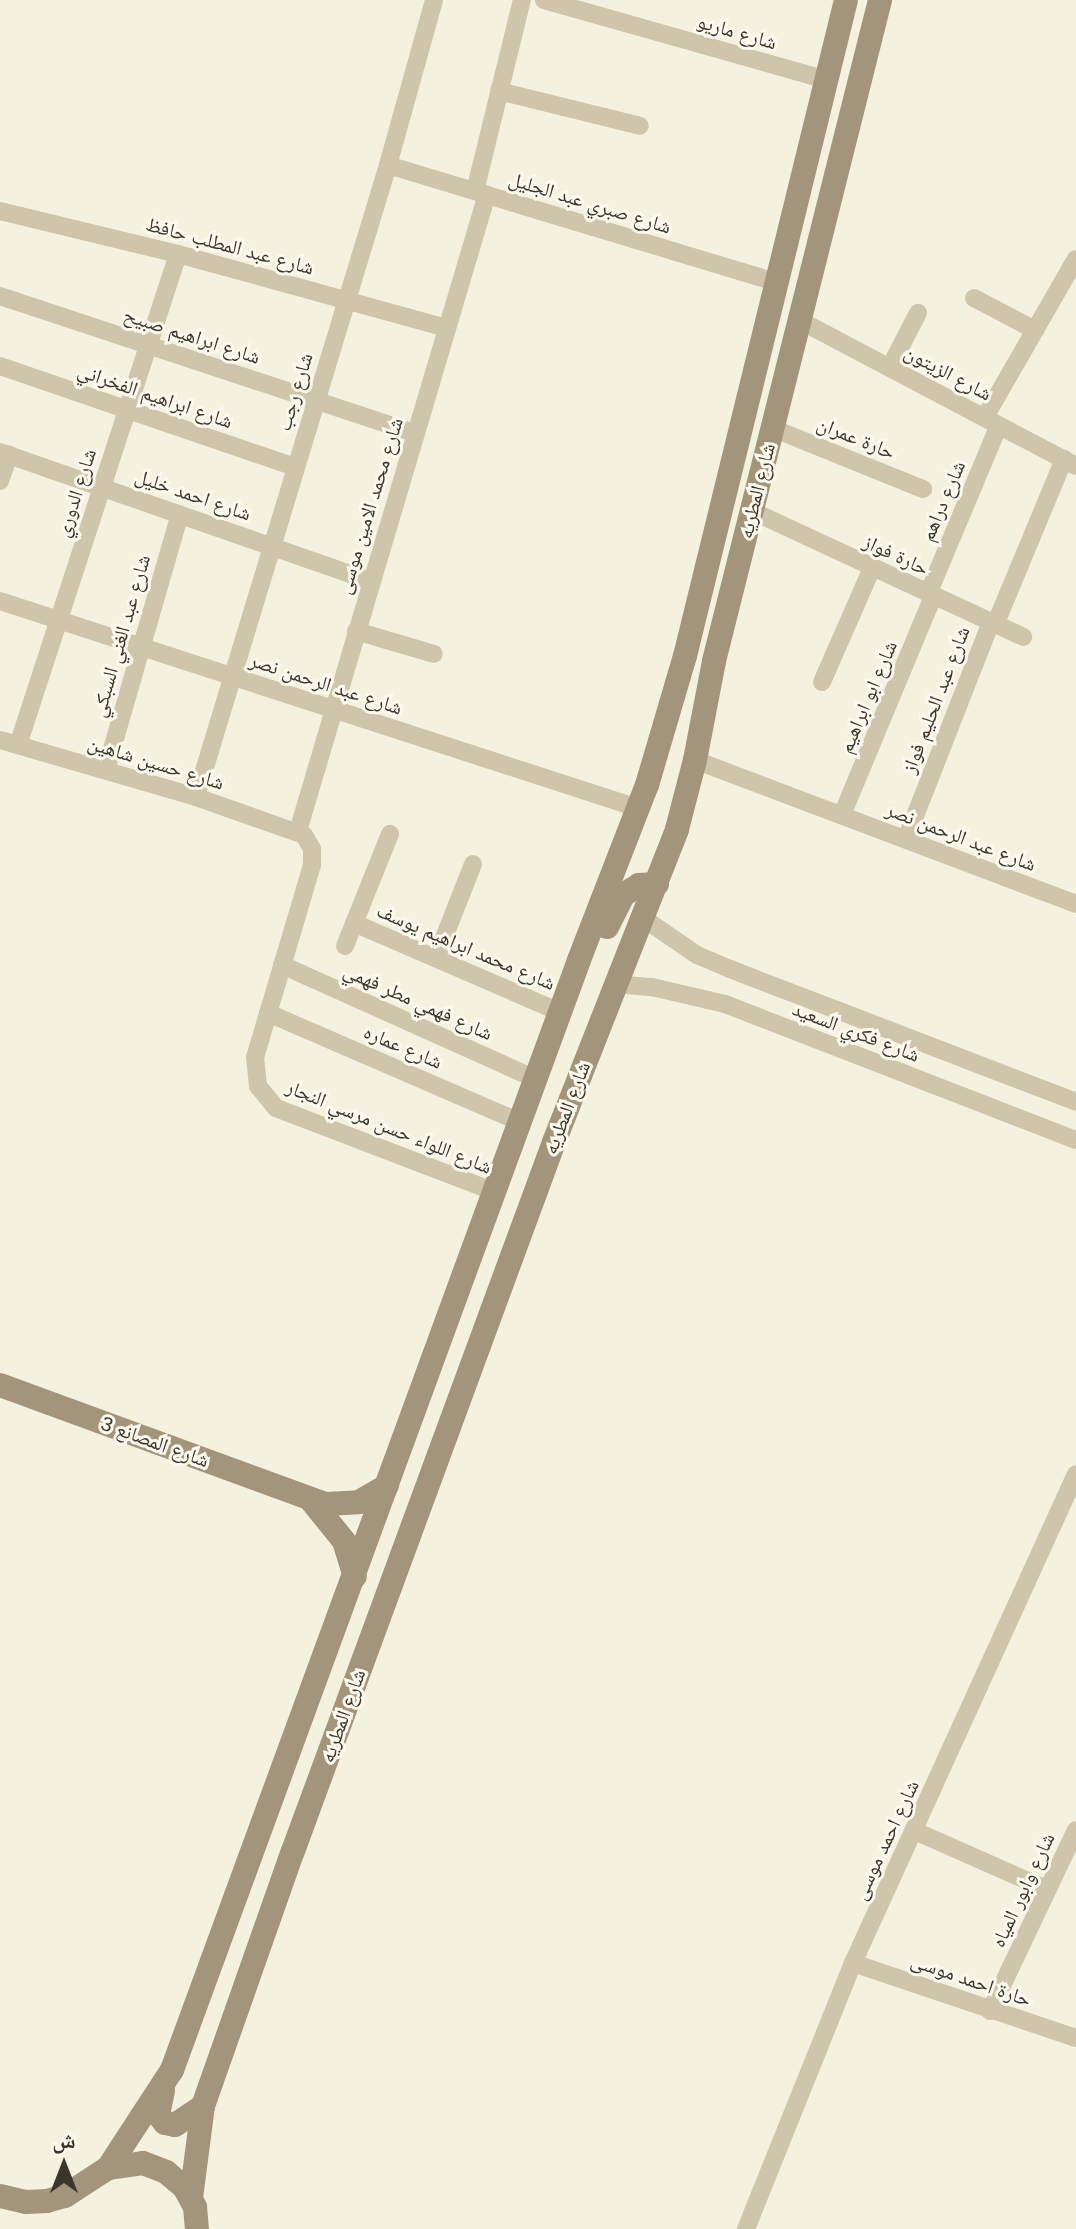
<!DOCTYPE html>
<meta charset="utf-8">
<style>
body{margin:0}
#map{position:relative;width:1076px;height:2229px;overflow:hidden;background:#f5f1df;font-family:Helvetica,"Noto Naskh Arabic",sans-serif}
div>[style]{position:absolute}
.street>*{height:18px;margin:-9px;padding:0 9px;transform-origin:9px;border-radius:9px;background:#cec5aa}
.secondary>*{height:24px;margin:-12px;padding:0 12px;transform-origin:12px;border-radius:12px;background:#a2957b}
span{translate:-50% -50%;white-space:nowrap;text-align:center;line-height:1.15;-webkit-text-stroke:6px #fbf9ed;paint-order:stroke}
.street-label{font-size:20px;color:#3b352a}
.north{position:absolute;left:24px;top:2125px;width:80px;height:80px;-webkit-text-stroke:6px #fbf9ed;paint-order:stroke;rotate:0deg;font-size:22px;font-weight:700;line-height:32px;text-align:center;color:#3b352a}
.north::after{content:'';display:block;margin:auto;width:28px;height:36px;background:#3b352a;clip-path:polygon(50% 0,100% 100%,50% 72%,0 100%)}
</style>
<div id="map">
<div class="street">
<i style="left:544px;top:0;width:293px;rotate:15.8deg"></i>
<i style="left:499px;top:91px;width:145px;rotate:13.9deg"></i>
<i style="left:388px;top:165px;width:409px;rotate:16.8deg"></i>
<i style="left:475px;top:191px;width:197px;rotate:-76.2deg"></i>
<i style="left:0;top:211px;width:183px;rotate:13.6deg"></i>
<i style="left:178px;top:254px;width:279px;rotate:15.4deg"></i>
<i style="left:0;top:296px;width:437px;rotate:18.3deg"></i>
<i style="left:974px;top:298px;width:69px;rotate:27.7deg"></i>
<i style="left:799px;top:320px;width:313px;rotate:27.8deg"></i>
<i style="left:0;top:366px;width:312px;rotate:18.9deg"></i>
<i style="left:890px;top:367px;width:61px;rotate:-62.6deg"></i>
<i style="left:985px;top:417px;width:182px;rotate:-60.1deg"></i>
<i style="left:772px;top:428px;width:163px;rotate:22deg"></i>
<i style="left:0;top:452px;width:393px;rotate:19.2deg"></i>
<i style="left:0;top:481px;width:28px;rotate:-71deg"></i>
<i style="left:752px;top:511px;width:299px;rotate:24.9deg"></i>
<i style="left:928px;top:594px;width:183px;rotate:-67.2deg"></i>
<i style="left:0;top:601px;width:671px;rotate:17.98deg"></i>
<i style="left:995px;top:625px;width:180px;rotate:-67.4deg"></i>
<i style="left:356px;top:631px;width:81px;rotate:16.4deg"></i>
<i style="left:822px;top:682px;width:124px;rotate:-66.3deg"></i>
<i style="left:0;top:740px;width:204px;rotate:16.2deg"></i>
<i style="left:196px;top:797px;width:114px;rotate:19.4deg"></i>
<i style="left:304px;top:835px;width:16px;rotate:60deg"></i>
<i style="left:312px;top:849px;width:16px;rotate:90deg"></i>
<i style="left:312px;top:865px;width:200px;rotate:106.5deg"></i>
<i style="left:255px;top:1057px;width:29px;rotate:84deg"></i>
<i style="left:258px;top:1086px;width:28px;rotate:51deg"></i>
<i style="left:276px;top:1108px;width:235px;rotate:21deg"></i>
<i style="left:18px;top:745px;width:516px;rotate:-71.95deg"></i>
<i style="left:695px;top:760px;width:407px;rotate:20.7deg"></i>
<i style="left:106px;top:770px;width:266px;rotate:-73.9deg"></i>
<i style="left:196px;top:797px;width:661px;rotate:-73.1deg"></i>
<i style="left:388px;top:165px;width:171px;rotate:-74.4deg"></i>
<i style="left:842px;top:815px;width:237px;rotate:-67.4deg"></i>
<i style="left:298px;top:831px;width:664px;rotate:-73.47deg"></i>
<i style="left:906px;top:839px;width:233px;rotate:-68.6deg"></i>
<i style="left:643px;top:918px;width:65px;rotate:34.4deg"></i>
<i style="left:697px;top:955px;width:36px;rotate:23deg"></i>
<i style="left:730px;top:969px;width:371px;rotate:21deg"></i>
<i style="left:354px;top:923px;width:224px;rotate:23.4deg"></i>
<i style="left:345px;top:946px;width:121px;rotate:-68.1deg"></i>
<i style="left:436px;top:958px;width:101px;rotate:-68.5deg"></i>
<i style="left:282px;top:965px;width:278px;rotate:24.2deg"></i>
<i style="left:615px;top:984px;width:37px;rotate:5deg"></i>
<i style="left:652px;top:987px;width:75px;rotate:13.1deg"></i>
<i style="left:725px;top:1004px;width:376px;rotate:21.2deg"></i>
<i style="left:268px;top:1013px;width:275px;rotate:23.4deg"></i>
<i style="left:915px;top:1831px;width:145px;rotate:23.9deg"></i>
<i style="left:853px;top:1963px;width:235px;rotate:18.6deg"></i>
<i style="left:990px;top:2011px;width:200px;rotate:-64.6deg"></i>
<i style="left:746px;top:2229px;width:287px;rotate:-68.1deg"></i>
<i style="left:853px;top:1963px;width:537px;rotate:-65.49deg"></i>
</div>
<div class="secondary">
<i style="left:607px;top:927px;width:36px;rotate:-63deg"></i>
<i style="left:623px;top:895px;width:19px;rotate:-32deg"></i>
<i style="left:639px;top:885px;width:18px;rotate:-3deg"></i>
<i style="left:0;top:1385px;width:347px;rotate:20.1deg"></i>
<i style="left:326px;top:1504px;width:33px;rotate:-3deg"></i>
<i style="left:359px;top:1502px;width:32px;rotate:-30deg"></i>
<i style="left:310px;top:1499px;width:54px;rotate:51deg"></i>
<i style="left:344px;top:1541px;width:37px;rotate:73deg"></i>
<i style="left:163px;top:2091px;width:24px;rotate:102deg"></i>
<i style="left:158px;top:2114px;width:11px;rotate:52deg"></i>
<i style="left:165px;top:2123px;width:10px;rotate:11deg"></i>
<i style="left:175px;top:2125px;width:34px;rotate:-34deg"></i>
<i style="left:108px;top:2168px;width:117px;rotate:-56.9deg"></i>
<i style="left:172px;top:2070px;width:1182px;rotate:-69.86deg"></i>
<i style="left:579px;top:960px;width:188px;rotate:-68.8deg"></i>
<i style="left:647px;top:785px;width:134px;rotate:-73.6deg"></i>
<i style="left:685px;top:656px;width:675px;rotate:-76.21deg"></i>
<i style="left:0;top:2196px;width:27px;rotate:13deg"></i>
<i style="left:26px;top:2202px;width:21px;rotate:-3deg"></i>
<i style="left:47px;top:2201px;width:19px;rotate:-16deg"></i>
<i style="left:65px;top:2196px;width:51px;rotate:-33.1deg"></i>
<i style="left:108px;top:2168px;width:35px;rotate:-8deg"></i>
<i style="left:143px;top:2163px;width:25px;rotate:21deg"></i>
<i style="left:166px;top:2172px;width:23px;rotate:40deg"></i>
<i style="left:184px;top:2187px;width:23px;rotate:61deg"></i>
<i style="left:195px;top:2207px;width:22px;rotate:85deg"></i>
<i style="left:191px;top:2198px;width:93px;rotate:-82.6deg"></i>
<i style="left:203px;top:2106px;width:270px;rotate:-70.6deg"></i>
<i style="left:293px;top:1851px;width:756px;rotate:-69.79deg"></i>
<i style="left:554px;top:1142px;width:336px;rotate:-68.5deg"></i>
<i style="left:677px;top:829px;width:71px;rotate:-75.4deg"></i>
<i style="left:695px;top:760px;width:101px;rotate:-79.1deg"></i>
<i style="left:714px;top:661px;width:682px;rotate:-75.9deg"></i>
</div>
<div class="street-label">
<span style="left:737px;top:32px;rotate:16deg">شارع ماريو</span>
<span style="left:590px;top:203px;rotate:17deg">شارع صبري عبد الجليل</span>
<span style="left:230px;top:246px;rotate:15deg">شارع عبد المطلب حافظ</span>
<span style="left:192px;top:336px;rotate:18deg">شارع ابراهيم صبيح</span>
<span style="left:948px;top:373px;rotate:28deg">شارع الزيتون</span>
<span style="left:295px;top:392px;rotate:-73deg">شارع رجب</span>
<span style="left:155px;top:396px;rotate:19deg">شارع ابراهيم الفخراني</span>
<span style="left:856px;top:438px;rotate:22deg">حارة عمران</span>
<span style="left:757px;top:491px;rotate:-76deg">شارع المطريه</span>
<span style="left:76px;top:493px;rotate:-72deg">شارع الدوري</span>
<span style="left:193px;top:495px;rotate:19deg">شارع احمد خليل</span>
<span style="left:943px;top:501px;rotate:-67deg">شارع دراهم</span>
<span style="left:370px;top:506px;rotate:-73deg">شارع محمد الامين موسى</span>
<span style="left:896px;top:555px;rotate:25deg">حارة فواز</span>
<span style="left:121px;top:636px;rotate:-74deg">شارع عبد الغني السبكي</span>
<span style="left:326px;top:684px;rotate:18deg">شارع عبد الرحمن نصر</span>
<span style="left:868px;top:697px;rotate:-67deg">شارع ابو ابراهيم</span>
<span style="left:936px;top:700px;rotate:-69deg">شارع عبد الحليم فواز</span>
<span style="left:156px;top:763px;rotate:17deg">شارع حسين شاهين</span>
<span style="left:961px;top:837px;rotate:21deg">شارع عبد الرحمن نصر</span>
<span style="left:466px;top:947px;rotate:23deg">شارع محمد ابراهيم يوسف</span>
<span style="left:418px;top:1002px;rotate:24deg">شارع فهمي مطر فهمي</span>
<span style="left:856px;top:1032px;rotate:21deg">شارع فكري السعيد</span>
<span style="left:403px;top:1047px;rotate:23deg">شارع عماره</span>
<span style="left:567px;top:1108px;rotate:-69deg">شارع المطريه</span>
<span style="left:389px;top:1127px;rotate:22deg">شارع اللواء حسن مرسي النجار</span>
<span style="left:155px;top:1442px;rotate:20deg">شارع المصانع 3</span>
<span style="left:343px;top:1716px;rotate:-70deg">شارع المطريه</span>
<span style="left:886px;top:1840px;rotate:-65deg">شارع احمد موسى</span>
<span style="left:1023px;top:1890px;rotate:-65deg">شارع وابور المياه</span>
<span style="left:971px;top:1980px;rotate:19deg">حارة احمد موسى</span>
</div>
<div class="north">ش</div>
</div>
